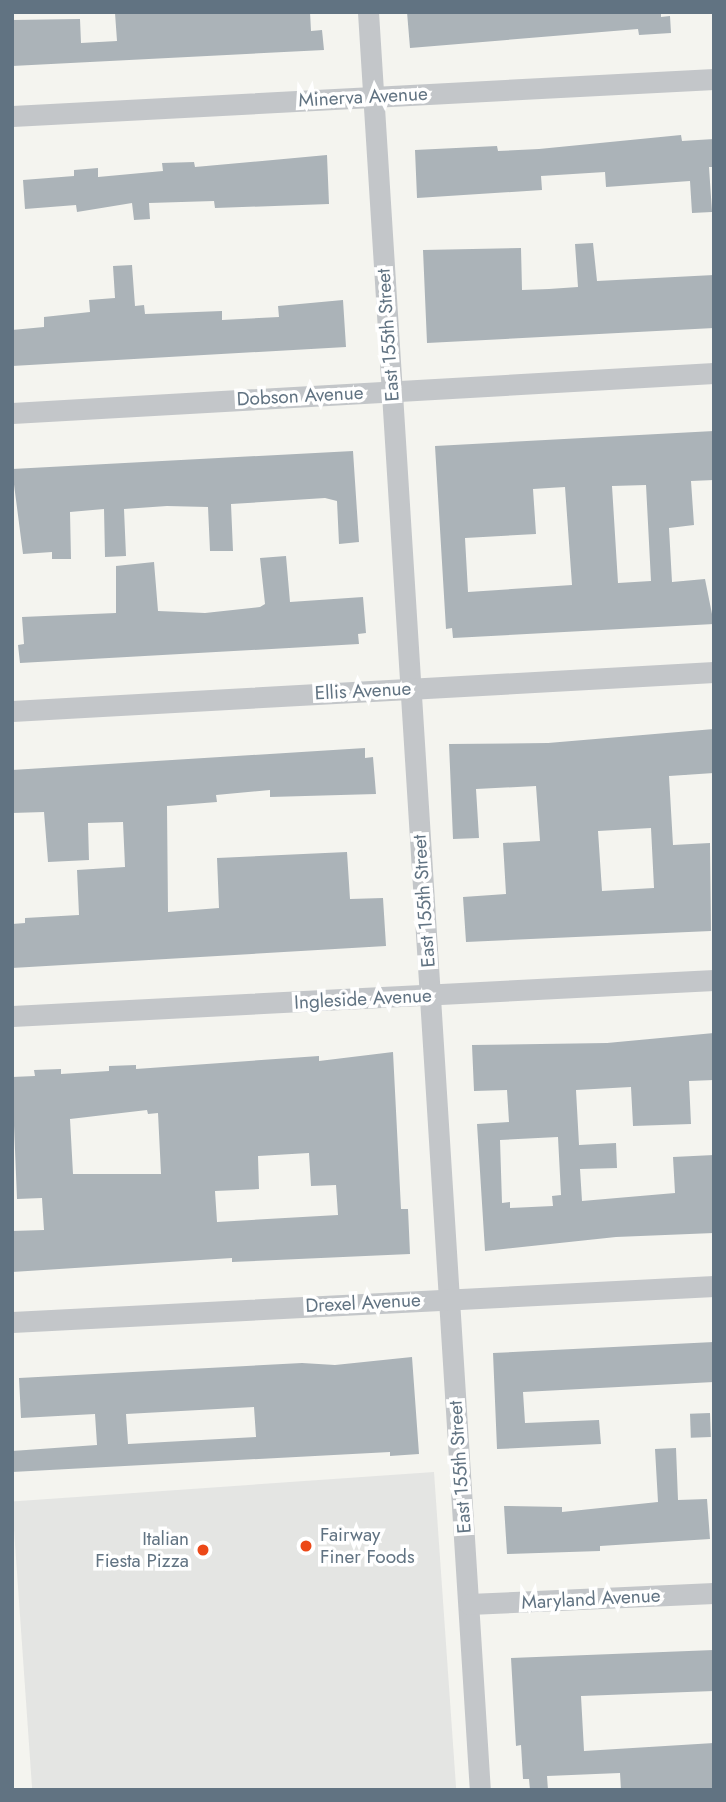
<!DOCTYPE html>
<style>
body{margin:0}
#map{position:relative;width:726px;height:1802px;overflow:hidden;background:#f4f4ef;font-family:Jost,sans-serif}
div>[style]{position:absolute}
.built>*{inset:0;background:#e4e5e3;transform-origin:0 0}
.building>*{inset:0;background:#abb3b8;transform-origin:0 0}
.minor>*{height:21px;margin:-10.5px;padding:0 10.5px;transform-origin:10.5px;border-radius:10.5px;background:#c3c6c9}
.dots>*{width:19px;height:19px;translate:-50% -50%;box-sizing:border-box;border:4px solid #fff;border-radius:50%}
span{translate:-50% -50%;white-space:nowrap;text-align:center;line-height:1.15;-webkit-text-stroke:7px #fff;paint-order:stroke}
.street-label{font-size:19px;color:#617382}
.poi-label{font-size:19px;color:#617382}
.left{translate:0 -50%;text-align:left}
.right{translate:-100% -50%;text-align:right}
.frame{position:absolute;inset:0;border:14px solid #617382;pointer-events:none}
</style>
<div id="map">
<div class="built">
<i style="left:434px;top:1472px;width:319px;height:423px;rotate:86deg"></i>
</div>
<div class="building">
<i style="clip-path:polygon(132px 12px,310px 12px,311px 31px,322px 30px,324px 50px,12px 66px,12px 20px,80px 19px,81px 43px,117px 41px,115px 13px)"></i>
<i style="clip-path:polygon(407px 12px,661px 12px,661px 17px,670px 16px,671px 33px,639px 35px,638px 29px,410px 48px)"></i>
<i style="clip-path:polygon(681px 135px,682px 141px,714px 139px,714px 167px,709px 167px,712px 212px,692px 213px,690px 181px,606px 187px,605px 172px,541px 176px,542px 190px,417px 198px,415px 150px,497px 146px,498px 151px,539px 149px)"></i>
<i style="clip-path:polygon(327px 155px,329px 204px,215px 208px,214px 201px,149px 203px,150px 219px,134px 220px,132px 203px,77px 212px,76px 205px,25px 209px,23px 180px,74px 176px,74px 170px,98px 168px,98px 177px,163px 171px,162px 163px,194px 162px,195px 167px)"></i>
<i style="clip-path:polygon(593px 243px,597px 281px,714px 275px,714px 328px,427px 343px,423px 250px,521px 248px,522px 290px,549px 289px,578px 287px,575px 244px)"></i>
<i style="clip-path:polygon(132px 265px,135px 306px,144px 305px,145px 314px,222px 311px,222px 320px,279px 317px,278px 306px,343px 300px,346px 347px,12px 366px,12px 330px,44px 327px,44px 317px,90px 312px,89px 300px,115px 298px,113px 266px)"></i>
<i style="clip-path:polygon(evenodd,714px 431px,714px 480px,691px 481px,694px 525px,669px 528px,672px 582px,705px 579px,714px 624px,453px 638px,452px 628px,446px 629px,435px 446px,714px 431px,646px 485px,651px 581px,618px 583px,612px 486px,646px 485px,714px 431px,565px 487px,572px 585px,468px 592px,465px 538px,536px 534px,533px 489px,565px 487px)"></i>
<i style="clip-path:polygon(353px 451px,359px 542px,339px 544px,337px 501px,325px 498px,231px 504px,233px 551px,210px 551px,208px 507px,167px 506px,124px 509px,126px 556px,105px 557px,104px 509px,70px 512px,71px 559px,52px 559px,52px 552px,23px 554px,12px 469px)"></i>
<i style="clip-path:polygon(286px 556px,290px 602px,363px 597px,366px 633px,358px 634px,359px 644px,20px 663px,18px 645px,24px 644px,22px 617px,116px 613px,116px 566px,154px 562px,158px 611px,205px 613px,260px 607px,265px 604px,260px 558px)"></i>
<i style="clip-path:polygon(evenodd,714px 729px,714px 773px,669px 776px,673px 845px,710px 843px,711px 931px,466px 942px,463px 897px,506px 894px,503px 843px,540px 841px,536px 786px,476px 789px,479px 838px,453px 839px,449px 744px,548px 743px,714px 729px,651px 828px,654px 888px,602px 891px,598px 831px,651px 828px)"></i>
<i style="clip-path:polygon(365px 748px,365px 758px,373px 757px,376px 794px,270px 797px,270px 790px,216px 795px,217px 802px,167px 806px,168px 912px,219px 908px,217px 858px,347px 852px,350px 899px,383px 898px,386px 946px,12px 968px,12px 924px,25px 923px,25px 918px,79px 915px,77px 870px,125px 867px,123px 822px,88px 823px,89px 860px,48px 862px,44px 812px,12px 813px,12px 770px)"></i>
<i style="clip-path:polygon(evenodd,714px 1033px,714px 1080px,689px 1081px,691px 1124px,633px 1126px,631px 1087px,576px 1090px,579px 1145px,616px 1143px,617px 1168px,580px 1169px,582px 1201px,675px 1193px,673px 1157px,714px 1155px,714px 1233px,616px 1237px,485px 1251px,477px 1124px,509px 1122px,507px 1090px,474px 1091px,472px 1045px,607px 1043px,714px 1033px,558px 1137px,561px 1195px,552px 1196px,553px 1206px,510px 1208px,510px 1202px,502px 1203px,500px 1140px,558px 1137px)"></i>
<i style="clip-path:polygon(evenodd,393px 1052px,401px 1209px,408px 1209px,410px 1254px,232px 1262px,232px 1258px,12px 1272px,12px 1231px,44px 1230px,42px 1198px,17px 1199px,12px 1077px,35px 1076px,34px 1070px,61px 1069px,61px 1074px,109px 1071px,109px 1066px,136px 1065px,136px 1069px,319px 1056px,319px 1061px,393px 1052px,147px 1110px,148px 1114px,158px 1113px,161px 1174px,73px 1174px,70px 1119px,147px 1110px,393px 1052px,309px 1153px,311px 1186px,336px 1185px,338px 1215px,217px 1222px,215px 1191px,259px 1189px,258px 1156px,309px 1153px)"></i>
<i style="clip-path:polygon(714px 1342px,714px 1382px,523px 1392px,525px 1423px,599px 1420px,601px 1444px,497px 1449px,493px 1353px)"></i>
<i style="clip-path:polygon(evenodd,412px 1357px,419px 1454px,390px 1456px,390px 1452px,12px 1472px,12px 1451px,97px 1445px,95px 1414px,21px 1418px,19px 1378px,302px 1363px,335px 1365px,412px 1357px,254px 1407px,256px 1437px,128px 1444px,126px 1414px,254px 1407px)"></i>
<i style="left:710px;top:1413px;width:24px;height:20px;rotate:88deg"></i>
<i style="clip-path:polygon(676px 1448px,678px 1500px,707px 1499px,710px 1539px,600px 1546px,600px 1551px,507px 1554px,504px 1506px,562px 1507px,562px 1512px,658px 1502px,655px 1449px)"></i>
<i style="clip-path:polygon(714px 1650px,714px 1691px,581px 1696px,584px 1751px,714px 1743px,714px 1790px,621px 1790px,620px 1773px,547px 1776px,548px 1790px,530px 1790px,529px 1779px,523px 1779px,521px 1745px,516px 1746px,511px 1658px)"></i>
</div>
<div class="minor">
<i style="left:368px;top:12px;width:1782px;rotate:86.4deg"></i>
<i style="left:12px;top:116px;width:703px;rotate:-3.02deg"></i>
<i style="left:12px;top:413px;width:703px;rotate:-3.26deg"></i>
<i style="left:12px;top:711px;width:703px;rotate:-3.18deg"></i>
<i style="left:12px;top:1016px;width:703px;rotate:-2.94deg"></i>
<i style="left:12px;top:1322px;width:703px;rotate:-2.94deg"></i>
<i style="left:469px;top:1604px;width:245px;rotate:-2.6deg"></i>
</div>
<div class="dots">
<i style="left:306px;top:1546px;background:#ec4817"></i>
<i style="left:203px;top:1550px;background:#ec4817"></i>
</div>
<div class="street-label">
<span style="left:363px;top:97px;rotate:-3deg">Minerva Avenue</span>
<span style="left:388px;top:335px;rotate:-94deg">East 155th Street</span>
<span style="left:300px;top:396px;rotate:-3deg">Dobson Avenue</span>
<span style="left:363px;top:691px;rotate:-3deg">Ellis Avenue</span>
<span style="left:424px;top:901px;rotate:-94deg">East 155th Street</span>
<span style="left:363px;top:999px;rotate:-3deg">Ingleside Avenue</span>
<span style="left:363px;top:1303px;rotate:-3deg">Drexel Avenue</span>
<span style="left:460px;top:1467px;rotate:-94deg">East 155th Street</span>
<span style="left:591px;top:1599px;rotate:-3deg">Maryland Avenue</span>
</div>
<div class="poi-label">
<span class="left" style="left:320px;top:1546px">Fairway<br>Finer Foods</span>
<span class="right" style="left:189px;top:1550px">Italian<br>Fiesta Pizza</span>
</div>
<div class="frame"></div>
</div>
